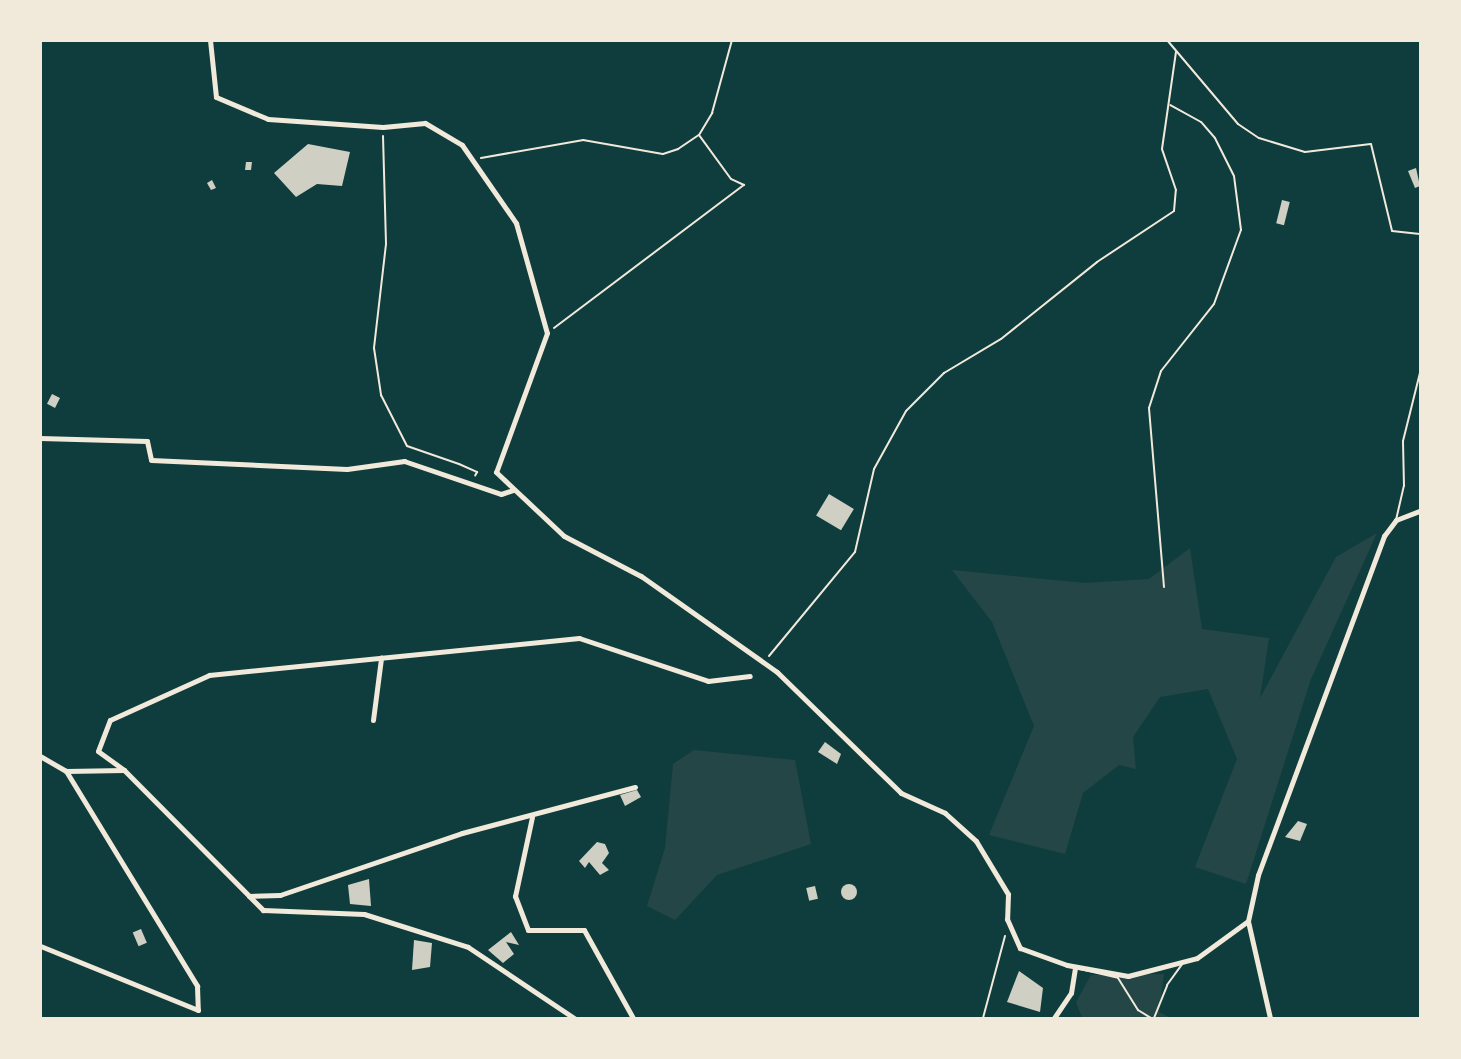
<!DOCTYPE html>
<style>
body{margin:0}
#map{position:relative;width:1461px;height:1059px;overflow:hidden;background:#0f3d3e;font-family:Bitter,serif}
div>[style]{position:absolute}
.green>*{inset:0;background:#244646}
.building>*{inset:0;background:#cfcfc3;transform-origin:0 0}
.round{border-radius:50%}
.path>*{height:2px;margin:-1px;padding:0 1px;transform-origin:1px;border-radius:1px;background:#f1e9da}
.service>*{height:2px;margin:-1px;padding:0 1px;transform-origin:1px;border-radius:1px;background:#f1e9da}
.minor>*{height:5px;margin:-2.5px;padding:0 2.5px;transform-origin:2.5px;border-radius:2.5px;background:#f1e9da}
span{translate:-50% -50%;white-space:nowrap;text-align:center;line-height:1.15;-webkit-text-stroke:4.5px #f1e9da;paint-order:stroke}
.frame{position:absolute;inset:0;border:42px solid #f1e9da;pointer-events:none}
</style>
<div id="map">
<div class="green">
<i style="clip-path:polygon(1377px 533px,1311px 679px,1246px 884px,1195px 867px,1237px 759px,1208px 689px,1160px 697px,1133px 737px,1136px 769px,1119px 765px,1083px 793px,1065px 854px,989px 835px,1034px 726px,992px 622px,952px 570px,1085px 583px,1149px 579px,1190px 548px,1202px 629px,1269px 638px,1260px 698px,1336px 557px)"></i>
<i style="clip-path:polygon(694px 750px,795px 760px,811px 844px,717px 875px,675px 920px,647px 906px,665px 848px,673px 764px)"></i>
<i style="clip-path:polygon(1164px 974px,1159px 1012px,1171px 1018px,1082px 1018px,1076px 1002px,1091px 975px)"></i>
</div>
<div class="building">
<i style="clip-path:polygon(308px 144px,350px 152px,342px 186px,317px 184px,296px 197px,274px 173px)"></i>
<i style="clip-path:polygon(246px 162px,252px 162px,251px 170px,245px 170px)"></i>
<i style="clip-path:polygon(1416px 168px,1420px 186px,1415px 188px,1408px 171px)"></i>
<i style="clip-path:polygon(212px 180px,216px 188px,211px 190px,207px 183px)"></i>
<i style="left:1282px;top:200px;width:8px;height:24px;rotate:14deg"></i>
<i style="left:52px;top:394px;width:9px;height:11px;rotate:27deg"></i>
<i style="left:829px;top:494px;width:29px;height:25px;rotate:31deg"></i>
<i style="clip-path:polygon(825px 742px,841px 754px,837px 764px,818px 752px)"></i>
<i style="clip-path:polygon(637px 790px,641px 797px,625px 806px,620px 795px)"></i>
<i style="clip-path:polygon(1298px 821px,1307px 824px,1300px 841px,1285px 837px)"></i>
<i style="clip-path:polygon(597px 842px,605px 844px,609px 853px,602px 863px,609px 870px,600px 875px,589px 862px,585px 868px,579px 861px)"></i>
<i style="clip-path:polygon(369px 879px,371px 906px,350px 904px,348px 885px)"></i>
<i class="round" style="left:841px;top:884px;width:16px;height:16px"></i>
<i style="left:815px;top:886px;width:13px;height:9px;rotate:77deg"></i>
<i style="left:141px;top:929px;width:15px;height:9px;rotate:67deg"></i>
<i style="clip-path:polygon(511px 932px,519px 945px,506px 942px,514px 954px,503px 963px,488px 950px)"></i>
<i style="clip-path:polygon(414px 940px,432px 943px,430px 967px,412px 970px)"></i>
<i style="clip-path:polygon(1019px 971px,1043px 988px,1040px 1012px,1007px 1002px)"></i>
</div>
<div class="path">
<i style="left:1167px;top:40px;width:110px;rotate:49.8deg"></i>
<i style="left:1238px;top:124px;width:25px;rotate:34deg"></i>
<i style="left:1259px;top:138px;width:48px;rotate:16.9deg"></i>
<i style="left:1305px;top:152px;width:66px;rotate:-6.9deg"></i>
<i style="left:1371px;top:144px;width:89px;rotate:76.4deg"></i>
<i style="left:1392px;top:231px;width:28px;rotate:6deg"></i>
<i style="left:383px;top:136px;width:108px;rotate:88.4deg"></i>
<i style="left:386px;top:244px;width:105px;rotate:96.6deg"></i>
<i style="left:374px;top:348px;width:48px;rotate:81.5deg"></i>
<i style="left:381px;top:395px;width:57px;rotate:63deg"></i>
<i style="left:407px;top:446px;width:55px;rotate:19.1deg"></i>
<i style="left:459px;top:464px;width:20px;rotate:24deg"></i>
<i style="left:477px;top:472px;width:4px;rotate:117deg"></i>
<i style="left:481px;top:158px;width:104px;rotate:-10deg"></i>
<i style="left:583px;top:140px;width:81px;rotate:9.9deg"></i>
<i style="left:663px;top:154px;width:16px;rotate:-18deg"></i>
<i style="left:678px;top:149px;width:25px;rotate:-34deg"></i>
<i style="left:699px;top:135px;width:26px;rotate:-59deg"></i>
<i style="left:712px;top:113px;width:76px;rotate:-74.7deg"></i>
<i style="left:554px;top:328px;width:238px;rotate:-37deg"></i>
<i style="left:744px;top:185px;width:14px;rotate:-155deg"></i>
<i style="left:731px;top:179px;width:54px;rotate:-126deg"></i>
<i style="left:1164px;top:587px;width:180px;rotate:-94.8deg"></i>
<i style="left:1149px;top:408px;width:39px;rotate:-72deg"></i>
<i style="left:1161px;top:371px;width:85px;rotate:-51.7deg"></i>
<i style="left:1214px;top:304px;width:79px;rotate:-70deg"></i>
<i style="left:1241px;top:230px;width:54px;rotate:-97.4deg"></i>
<i style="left:1234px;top:176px;width:42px;rotate:-116.6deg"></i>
<i style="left:1215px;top:138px;width:21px;rotate:-131deg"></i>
<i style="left:1201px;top:122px;width:35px;rotate:-151deg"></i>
<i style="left:769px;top:656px;width:135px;rotate:-50.4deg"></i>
<i style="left:855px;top:552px;width:85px;rotate:-77.1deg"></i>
<i style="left:874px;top:469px;width:66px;rotate:-61.1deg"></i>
<i style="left:906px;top:411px;width:54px;rotate:-45deg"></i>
<i style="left:944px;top:373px;width:66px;rotate:-30.8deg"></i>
<i style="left:1001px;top:339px;width:123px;rotate:-38.7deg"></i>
<i style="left:1097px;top:262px;width:92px;rotate:-33.5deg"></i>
<i style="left:1174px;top:211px;width:21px;rotate:-85deg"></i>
<i style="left:1176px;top:190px;width:43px;rotate:-108.9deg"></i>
<i style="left:1162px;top:149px;width:98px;rotate:-81.8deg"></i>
<i style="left:983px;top:1018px;width:85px;rotate:-75deg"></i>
</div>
<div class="service">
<i style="left:1396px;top:520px;width:35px;rotate:-77deg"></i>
<i style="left:1404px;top:486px;width:45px;rotate:-91.3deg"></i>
<i style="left:1403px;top:441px;width:70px;rotate:-76deg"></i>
<i style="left:1080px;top:969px;width:39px;rotate:13deg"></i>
<i style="left:1118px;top:978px;width:38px;rotate:58deg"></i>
<i style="left:1138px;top:1010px;width:15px;rotate:32deg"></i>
<i style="left:1154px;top:1018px;width:35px;rotate:-68deg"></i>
<i style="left:1167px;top:985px;width:27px;rotate:-54deg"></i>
</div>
<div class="minor">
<i style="left:210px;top:40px;width:57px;rotate:84deg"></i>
<i style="left:216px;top:97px;width:56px;rotate:22.9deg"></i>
<i style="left:268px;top:119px;width:115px;rotate:4deg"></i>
<i style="left:383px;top:127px;width:42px;rotate:-5.4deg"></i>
<i style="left:425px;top:123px;width:43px;rotate:30.7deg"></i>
<i style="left:462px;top:145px;width:95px;rotate:55.3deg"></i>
<i style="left:516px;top:223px;width:114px;rotate:74.3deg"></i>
<i style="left:547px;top:333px;width:148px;rotate:110.1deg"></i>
<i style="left:496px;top:472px;width:93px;rotate:43.3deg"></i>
<i style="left:564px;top:536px;width:87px;rotate:27.5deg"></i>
<i style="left:641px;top:576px;width:166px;rotate:35.2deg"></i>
<i style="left:777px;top:672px;width:173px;rotate:44.3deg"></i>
<i style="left:901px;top:793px;width:48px;rotate:24.4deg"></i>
<i style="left:945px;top:813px;width:42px;rotate:42.1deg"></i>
<i style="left:976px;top:841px;width:62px;rotate:58.9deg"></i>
<i style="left:1008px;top:894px;width:25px;rotate:92deg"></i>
<i style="left:1007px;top:919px;width:32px;rotate:66deg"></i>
<i style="left:1020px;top:948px;width:50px;rotate:19.9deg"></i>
<i style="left:1067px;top:965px;width:62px;rotate:10.2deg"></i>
<i style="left:1128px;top:976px;width:71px;rotate:-14.6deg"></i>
<i style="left:1197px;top:958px;width:63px;rotate:-36deg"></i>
<i style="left:40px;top:438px;width:107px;rotate:1.6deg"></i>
<i style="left:147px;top:441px;width:19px;rotate:78deg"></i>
<i style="left:151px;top:460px;width:196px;rotate:2.6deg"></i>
<i style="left:347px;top:469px;width:58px;rotate:-8deg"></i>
<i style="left:404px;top:461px;width:102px;rotate:18.8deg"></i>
<i style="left:501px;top:494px;width:13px;rotate:-18deg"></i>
<i style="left:373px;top:720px;width:63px;rotate:-82.6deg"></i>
<i style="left:40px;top:756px;width:30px;rotate:30deg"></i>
<i style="left:66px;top:771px;width:252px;rotate:58.6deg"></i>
<i style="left:197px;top:986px;width:24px;rotate:88deg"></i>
<i style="left:198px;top:1010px;width:170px;rotate:-157.9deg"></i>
<i style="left:124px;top:770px;width:32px;rotate:-144deg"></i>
<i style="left:98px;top:751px;width:33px;rotate:-69deg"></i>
<i style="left:110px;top:720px;width:109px;rotate:-24.4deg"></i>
<i style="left:209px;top:675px;width:372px;rotate:-5.7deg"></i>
<i style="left:579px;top:638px;width:136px;rotate:18.4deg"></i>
<i style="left:708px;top:681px;width:42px;rotate:-6.8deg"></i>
<i style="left:66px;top:771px;width:58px;rotate:-1deg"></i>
<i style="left:124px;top:770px;width:177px;rotate:45.2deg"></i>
<i style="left:249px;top:896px;width:31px;rotate:-2deg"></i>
<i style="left:280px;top:895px;width:192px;rotate:-18.8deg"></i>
<i style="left:462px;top:833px;width:179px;rotate:-14.9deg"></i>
<i style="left:532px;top:817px;width:81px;rotate:102.1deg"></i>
<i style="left:515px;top:896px;width:36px;rotate:69deg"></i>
<i style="left:528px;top:930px;width:56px"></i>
<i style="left:584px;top:930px;width:101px;rotate:60.9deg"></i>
<i style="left:249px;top:896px;width:20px;rotate:45deg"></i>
<i style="left:263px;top:910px;width:101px;rotate:2.3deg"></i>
<i style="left:364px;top:914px;width:109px;rotate:17.6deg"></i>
<i style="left:468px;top:947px;width:128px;rotate:33.8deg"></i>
<i style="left:1054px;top:1018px;width:30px;rotate:-56deg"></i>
<i style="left:1071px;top:993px;width:26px;rotate:-81deg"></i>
<i style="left:1270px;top:1018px;width:99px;rotate:-102.8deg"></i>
<i style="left:1248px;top:921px;width:47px;rotate:-77.7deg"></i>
<i style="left:1258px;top:875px;width:362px;rotate:-69.6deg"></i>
<i style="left:1384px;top:536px;width:20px;rotate:-53deg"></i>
<i style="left:1396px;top:520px;width:26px;rotate:-21deg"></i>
</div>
<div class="frame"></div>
</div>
